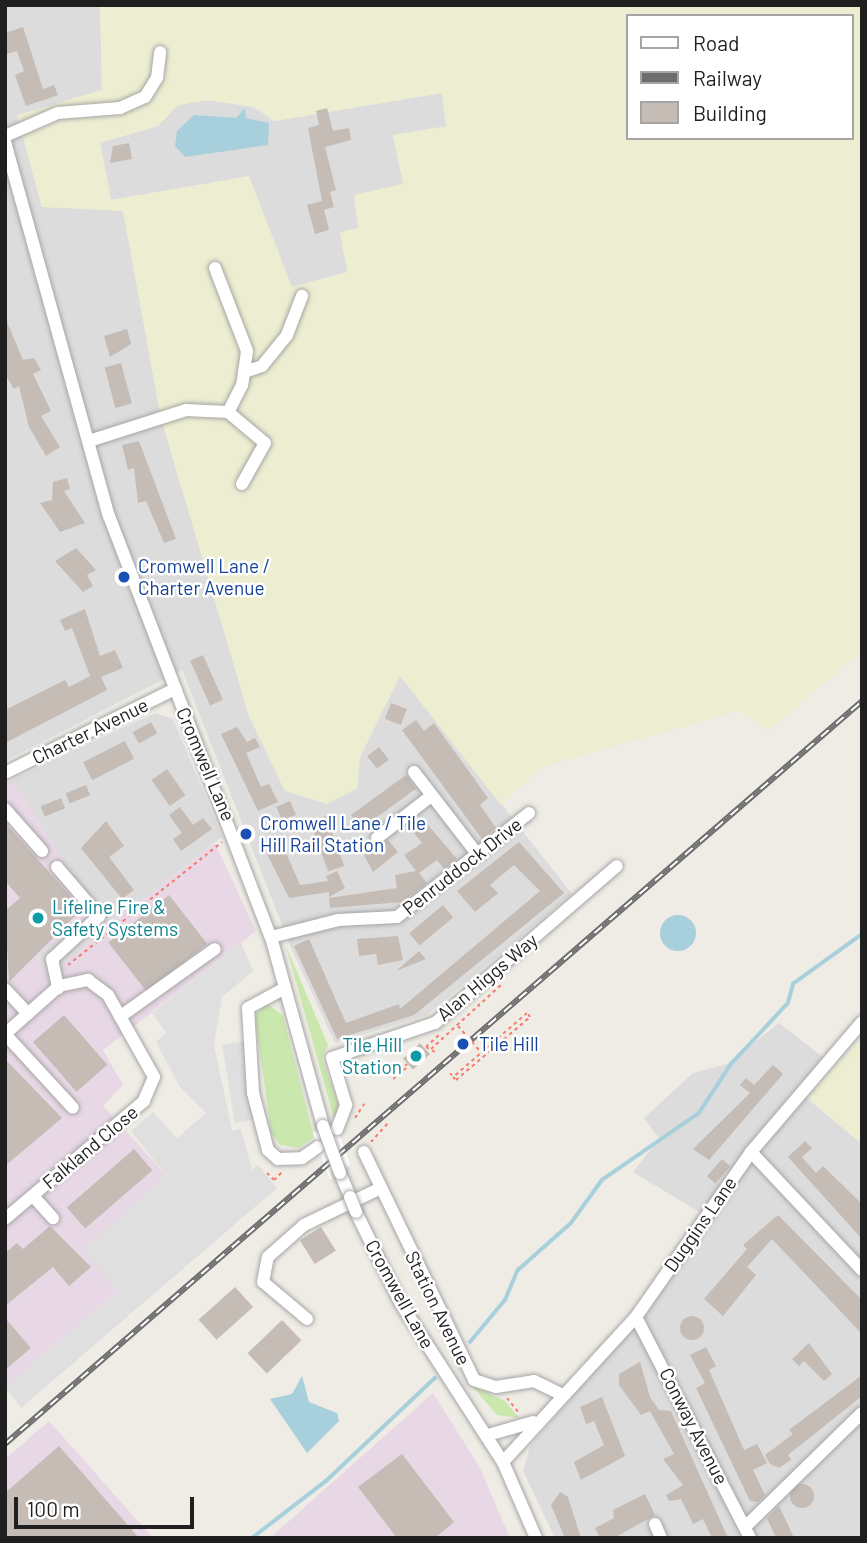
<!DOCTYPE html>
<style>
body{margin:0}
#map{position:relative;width:867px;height:1543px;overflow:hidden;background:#efece5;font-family:Barlow,sans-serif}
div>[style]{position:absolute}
.residential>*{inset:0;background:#dddcdc}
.industrial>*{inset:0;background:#e8d7e5}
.farmland>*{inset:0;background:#ecedd1}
.grass>*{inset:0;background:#cae8ad}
.parking>*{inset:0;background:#dfdfdf;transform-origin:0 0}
.water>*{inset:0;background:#a7d0dc}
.round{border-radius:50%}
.pier>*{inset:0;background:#fff}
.stream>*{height:3.5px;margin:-1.75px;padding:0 1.75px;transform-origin:1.75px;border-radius:1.75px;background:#a7d0dc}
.building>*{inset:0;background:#c4bcb5;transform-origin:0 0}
.path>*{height:2px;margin-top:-1px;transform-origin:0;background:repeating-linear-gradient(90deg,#f67c70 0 3.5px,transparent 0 7px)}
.roads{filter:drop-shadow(0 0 2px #a6a6a6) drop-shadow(0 0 2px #a6a6a6)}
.minor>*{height:12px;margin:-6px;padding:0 6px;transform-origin:6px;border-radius:6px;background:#fff}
.rail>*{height:6px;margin-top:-3px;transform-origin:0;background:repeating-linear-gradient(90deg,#fff 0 10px,#6d6d6d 0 20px);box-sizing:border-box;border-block:2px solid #6d6d6d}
.path-bridge>*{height:2px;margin-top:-1px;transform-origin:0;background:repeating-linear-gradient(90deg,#f67c70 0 3.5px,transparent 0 7px)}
.bridges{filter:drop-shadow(0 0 2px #a6a6a6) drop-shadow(0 0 2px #a6a6a6)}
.minor-bridge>*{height:12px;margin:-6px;padding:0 6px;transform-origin:6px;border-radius:6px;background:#fff}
.dots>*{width:19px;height:19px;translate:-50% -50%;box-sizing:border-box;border:4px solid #fff;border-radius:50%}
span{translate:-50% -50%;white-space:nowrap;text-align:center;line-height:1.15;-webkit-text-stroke:5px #fff;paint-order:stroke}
.transit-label{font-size:19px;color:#164399}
.left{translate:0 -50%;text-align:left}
.street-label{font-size:19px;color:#1f1f1f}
.culture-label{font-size:19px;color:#0d838f}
.right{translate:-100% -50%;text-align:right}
.frame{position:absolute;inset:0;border:7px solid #1f1f1f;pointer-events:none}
.legend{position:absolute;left:626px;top:14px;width:228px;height:126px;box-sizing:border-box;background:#fff;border:2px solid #a5a5a5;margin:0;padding:9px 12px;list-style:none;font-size:21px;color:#1f1f1f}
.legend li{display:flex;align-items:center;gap:14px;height:35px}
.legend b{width:35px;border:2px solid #a5a5a5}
.scale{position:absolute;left:14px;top:1497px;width:180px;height:32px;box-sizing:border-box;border:4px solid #1f1f1f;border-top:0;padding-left:9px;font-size:21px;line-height:24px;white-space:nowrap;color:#1f1f1f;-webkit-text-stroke:5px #fff;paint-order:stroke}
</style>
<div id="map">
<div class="residential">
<i style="clip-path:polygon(5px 5px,100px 5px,102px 90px,17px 116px,42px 207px,123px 210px,161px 418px,249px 716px,285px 791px,357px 789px,360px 757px,400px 675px,572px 894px,427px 1015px,335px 1043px,289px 943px,182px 670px,5px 761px)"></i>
<i style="clip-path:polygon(442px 93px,446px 126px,403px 184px,358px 228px,340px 233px,348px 272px,291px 287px,249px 177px,111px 200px,100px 142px,158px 126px,178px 105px,208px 100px,254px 107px,275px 121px)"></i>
<i style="clip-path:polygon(155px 713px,173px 719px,222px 837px,107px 927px,12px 780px)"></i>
<i style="clip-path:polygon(779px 1023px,823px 1057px,797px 1090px,862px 1144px,862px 1538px,555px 1538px,523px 1471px,530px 1446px,646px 1312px,714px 1221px,633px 1172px,659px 1139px,644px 1118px,693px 1073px,727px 1064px)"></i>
</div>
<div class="industrial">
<i style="clip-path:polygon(12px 780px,107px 926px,215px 843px,256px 931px,103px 1050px,123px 1085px,103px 1106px,166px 1175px,84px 1250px,120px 1290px,5px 1387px,5px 784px)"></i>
<i style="clip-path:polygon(433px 1393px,479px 1466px,510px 1538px,270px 1538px)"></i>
<i style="clip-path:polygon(49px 1421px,153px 1538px,5px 1538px,5px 1459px)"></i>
</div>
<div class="farmland">
<i style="clip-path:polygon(evenodd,100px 5px,862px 5px,862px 651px,768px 731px,739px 711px,542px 767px,501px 805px,400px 676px,360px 757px,357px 789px,327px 804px,285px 791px,249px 716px,161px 418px,123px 211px,42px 207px,17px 115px,102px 90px,100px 5px,627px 16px,851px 16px,851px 138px,627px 138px,627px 16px,100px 5px,442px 93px,446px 126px,393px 135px,403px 184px,354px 195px,358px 228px,340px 232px,347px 272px,292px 287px,249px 176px,111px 200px,100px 143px,158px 126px,178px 105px,208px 100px,254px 107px,274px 121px,442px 93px)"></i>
<i style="clip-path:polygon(862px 1037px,862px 1144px,806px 1097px)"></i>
</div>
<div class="grass">
<i style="clip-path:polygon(286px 946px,328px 1045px,322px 1059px,339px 1107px,335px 1122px)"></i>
<i style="clip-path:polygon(267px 1003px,283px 1016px,314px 1137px,299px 1148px,280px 1145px,271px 1132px,255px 1016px)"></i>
<i style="clip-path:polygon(472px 1386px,505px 1401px,519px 1418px,497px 1415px)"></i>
</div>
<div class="parking">
<i style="clip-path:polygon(96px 916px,106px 928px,49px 975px,33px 957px)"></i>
<i style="clip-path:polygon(241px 943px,253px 971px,222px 997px,214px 1045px,232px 1131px,241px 1129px,252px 1170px,258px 1165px,277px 1188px,21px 1408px,5px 1387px,119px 1291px,83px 1250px,166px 1175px,131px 1131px,153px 1112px,177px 1138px,206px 1113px,180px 1087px,156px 1042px,166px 1033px,152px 1013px)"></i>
<i style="left:246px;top:1041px;width:79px;height:24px;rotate:81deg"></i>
</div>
<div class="water">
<i style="clip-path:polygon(245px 108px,246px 118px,269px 123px,268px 145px,185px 157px,175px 146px,177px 131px,194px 115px,236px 118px)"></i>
<i class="round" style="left:660px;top:915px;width:36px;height:36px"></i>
<i style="clip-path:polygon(302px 1376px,309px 1402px,337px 1413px,339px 1421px,307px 1453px,270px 1399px,292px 1394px)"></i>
</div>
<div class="pier">
<i style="clip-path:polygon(333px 1117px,350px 1165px,330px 1180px,313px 1133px)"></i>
</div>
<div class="stream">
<i style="left:470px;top:1342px;width:55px;rotate:-50.2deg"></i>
<i style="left:505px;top:1300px;width:33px;rotate:-67deg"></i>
<i style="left:518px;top:1270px;width:71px;rotate:-41.6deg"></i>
<i style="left:571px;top:1223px;width:53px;rotate:-54.2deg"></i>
<i style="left:602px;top:1180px;width:118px;rotate:-34.6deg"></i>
<i style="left:699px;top:1113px;width:59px;rotate:-56.9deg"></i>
<i style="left:731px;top:1064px;width:83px;rotate:-46.9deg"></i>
<i style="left:788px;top:1003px;width:20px;rotate:-75deg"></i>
<i style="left:793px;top:984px;width:85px;rotate:-35.9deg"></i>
<i style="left:252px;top:1538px;width:93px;rotate:-37.6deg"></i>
<i style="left:326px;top:1481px;width:150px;rotate:-43.4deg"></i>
</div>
<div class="building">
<i style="clip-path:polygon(23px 27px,43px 89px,54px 85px,58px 95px,26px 106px,15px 75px,24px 71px,17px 51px,7px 54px,5px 48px,5px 33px)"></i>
<i style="clip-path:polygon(327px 108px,333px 131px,349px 128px,351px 140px,325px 147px,336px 190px,330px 192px,334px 207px,324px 210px,329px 230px,315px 234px,307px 205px,322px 201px,308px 128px,319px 125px,316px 111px)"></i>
<i style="clip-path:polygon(129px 143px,132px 159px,110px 163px,113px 146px)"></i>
<i style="clip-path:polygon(5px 317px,23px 360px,34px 358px,41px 370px,33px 374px,51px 411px,41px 416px,60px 447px,46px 456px,29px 427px,19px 386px,14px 389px,6px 376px)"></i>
<i style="clip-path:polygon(127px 329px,131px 344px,110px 357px,104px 336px)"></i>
<i style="left:121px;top:363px;width:42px;height:17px;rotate:75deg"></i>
<i style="clip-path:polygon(139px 441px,176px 539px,164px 543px,146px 501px,138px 503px,134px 468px,128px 470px,122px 445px)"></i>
<i style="clip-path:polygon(67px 478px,70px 489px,64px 491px,85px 523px,60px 532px,40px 503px,52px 500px,53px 482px)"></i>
<i style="clip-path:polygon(76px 548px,96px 570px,87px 575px,93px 586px,83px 592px,55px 561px)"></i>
<i style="clip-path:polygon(85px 609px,100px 656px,115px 650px,123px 668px,101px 677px,107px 690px,5px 743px,5px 710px,65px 680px,69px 687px,90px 676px,72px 628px,65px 631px,60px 620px)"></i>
<i style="left:203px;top:655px;width:49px;height:14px;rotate:66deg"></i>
<i style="left:391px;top:703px;width:17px;height:17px;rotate:21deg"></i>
<i style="clip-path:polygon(416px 720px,424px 731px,434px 723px,488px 798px,480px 805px,496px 828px,482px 839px,402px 730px)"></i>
<i style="left:151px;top:722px;width:13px;height:21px;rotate:61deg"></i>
<i style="clip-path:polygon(237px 727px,247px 742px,255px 738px,260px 747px,246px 753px,261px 787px,269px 784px,278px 802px,258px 811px,221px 734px)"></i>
<i style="left:125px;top:741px;width:20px;height:47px;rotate:63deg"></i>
<i style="left:379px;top:747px;width:16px;height:15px;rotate:52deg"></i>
<i style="left:167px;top:769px;width:32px;height:19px;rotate:55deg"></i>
<i style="left:406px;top:775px;width:17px;height:68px;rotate:54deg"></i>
<i style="left:86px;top:785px;width:11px;height:22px;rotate:68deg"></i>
<i style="left:61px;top:798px;width:11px;height:22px;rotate:68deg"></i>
<i style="left:290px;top:801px;width:15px;height:15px;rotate:67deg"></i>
<i style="clip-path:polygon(180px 807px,193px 825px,203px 818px,212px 829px,181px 851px,173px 839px,182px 833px,169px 815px)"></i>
<i style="left:326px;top:816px;width:53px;height:17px;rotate:70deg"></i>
<i style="clip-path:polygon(422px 818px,457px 859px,444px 869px,437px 860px,419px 873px,427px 883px,402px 902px,330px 908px,329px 898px,397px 888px,395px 875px,416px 871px,404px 855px,422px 843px,410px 828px)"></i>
<i style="clip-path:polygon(106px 821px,124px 846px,109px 857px,134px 890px,122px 899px,81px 848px)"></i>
<i style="clip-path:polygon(5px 823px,82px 909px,9px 982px,5px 911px,20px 898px,5px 881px)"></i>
<i style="clip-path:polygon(388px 840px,398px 852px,373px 872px,364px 855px)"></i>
<i style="clip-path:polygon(519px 842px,564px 893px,414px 1015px,337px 1039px,294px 946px,309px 939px,346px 1023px,399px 1004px,400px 1009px,540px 891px,514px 865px,490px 885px,498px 893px,475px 912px,457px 891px)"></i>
<i style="clip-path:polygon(283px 846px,300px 885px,328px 881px,326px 876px,337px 871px,345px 888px,329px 897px,329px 892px,289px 898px,266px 852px)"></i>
<i style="left:169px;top:895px;width:62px;height:77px;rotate:52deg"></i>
<i style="left:443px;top:905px;width:16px;height:44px;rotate:50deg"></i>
<i style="clip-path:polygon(398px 936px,403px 960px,378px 965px,376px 954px,359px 956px,357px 939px)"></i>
<i style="clip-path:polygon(419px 951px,426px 959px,396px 971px)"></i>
<i style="left:64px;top:1015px;width:66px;height:41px;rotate:49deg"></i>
<i style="left:420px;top:1043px;width:15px;height:23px;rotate:48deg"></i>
<i style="clip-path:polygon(5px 1059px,62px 1118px,5px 1166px)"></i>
<i style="clip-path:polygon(773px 1065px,783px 1074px,709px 1160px,693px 1149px,750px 1093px,740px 1085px,746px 1078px,754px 1085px)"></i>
<i style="clip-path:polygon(805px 1141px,812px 1148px,802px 1157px,816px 1173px,823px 1166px,862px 1204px,862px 1239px,788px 1157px)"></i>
<i style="left:134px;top:1149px;width:28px;height:89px;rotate:49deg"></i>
<i style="left:722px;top:1159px;width:11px;height:23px;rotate:41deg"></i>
<i style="clip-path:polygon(778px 1215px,862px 1300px,862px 1334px,772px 1239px,747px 1267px,756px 1275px,723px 1316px,704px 1299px,747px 1249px,743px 1245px)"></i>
<i style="clip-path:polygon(50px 1226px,91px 1267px,69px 1286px,53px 1267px,5px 1306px,5px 1253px,17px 1243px,23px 1249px)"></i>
<i style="left:321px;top:1227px;width:28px;height:25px;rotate:58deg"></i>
<i style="left:235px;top:1287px;width:27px;height:49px;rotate:48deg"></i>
<i class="round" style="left:680px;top:1316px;width:24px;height:24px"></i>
<i style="clip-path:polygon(5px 1318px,31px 1348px,5px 1370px)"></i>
<i style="left:282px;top:1320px;width:28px;height:48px;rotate:46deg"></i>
<i style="clip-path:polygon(809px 1343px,832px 1374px,824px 1381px,804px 1361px,799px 1366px,792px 1359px)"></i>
<i style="clip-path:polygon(706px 1347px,716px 1366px,709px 1370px,744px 1450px,757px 1444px,767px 1463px,753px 1470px,765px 1495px,758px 1502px,750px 1501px,696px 1388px,705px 1383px,690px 1355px)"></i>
<i style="clip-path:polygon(640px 1362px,650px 1397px,659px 1410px,671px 1411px,728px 1538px,712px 1538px,703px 1519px,693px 1524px,681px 1499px,669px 1501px,666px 1495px,683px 1485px,663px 1459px,674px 1454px,650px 1411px,641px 1415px,619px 1385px,619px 1374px)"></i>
<i style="clip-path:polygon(862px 1375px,862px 1396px,788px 1455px,791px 1460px,779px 1468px,770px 1464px,765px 1455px,793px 1434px,789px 1430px)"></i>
<i style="clip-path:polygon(602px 1397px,625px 1456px,581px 1480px,574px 1462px,604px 1445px,594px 1421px,586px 1424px,580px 1407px)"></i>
<i style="clip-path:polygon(59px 1446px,139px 1538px,5px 1538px,5px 1493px)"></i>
<i style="clip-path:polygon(402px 1454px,454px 1522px,435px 1538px,397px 1538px,358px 1487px)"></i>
<i class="round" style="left:790px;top:1484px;width:24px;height:24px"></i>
<i style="clip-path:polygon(560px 1492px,568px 1497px,581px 1538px,565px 1538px,551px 1505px)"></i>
<i style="clip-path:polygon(645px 1494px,655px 1515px,614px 1538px,600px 1538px,595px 1528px,614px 1518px,613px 1510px)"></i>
<i style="clip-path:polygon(779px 1506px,790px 1529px,794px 1538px,776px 1538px,767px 1518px)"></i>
</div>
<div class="path">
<i style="left:68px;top:965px;width:197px;rotate:-38.6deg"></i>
<i style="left:431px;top:1049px;width:96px;rotate:-42.5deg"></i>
<i style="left:435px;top:1052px;width:10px;rotate:-151deg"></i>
<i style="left:426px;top:1047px;width:18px;rotate:-43deg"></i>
<i style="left:420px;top:1062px;width:2px;rotate:63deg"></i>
<i style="left:405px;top:1066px;width:3px;rotate:-45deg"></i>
<i style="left:450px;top:1073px;width:5px;rotate:53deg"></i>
<i style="left:453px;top:1077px;width:4px;rotate:45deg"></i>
<i style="left:456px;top:1080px;width:97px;rotate:-40.4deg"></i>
<i style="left:530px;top:1017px;width:5px;rotate:-127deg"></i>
<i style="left:527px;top:1013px;width:98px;rotate:139.1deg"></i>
<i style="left:393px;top:1079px;width:17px;rotate:-40deg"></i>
<i style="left:355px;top:1118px;width:17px;rotate:-57deg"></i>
<i style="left:371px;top:1142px;width:27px;rotate:-48deg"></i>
<i style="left:267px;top:1173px;width:10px;rotate:45deg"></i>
<i style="left:274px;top:1180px;width:11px;rotate:-45deg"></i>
<i style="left:507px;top:1398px;width:19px;rotate:51deg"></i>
</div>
<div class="roads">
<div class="minor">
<i style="left:5px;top:136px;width:58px;rotate:-23.5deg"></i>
<i style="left:58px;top:113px;width:62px;rotate:-4.6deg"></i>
<i style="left:120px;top:108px;width:27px;rotate:-24deg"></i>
<i style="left:145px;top:97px;width:22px;rotate:-58deg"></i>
<i style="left:157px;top:78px;width:26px;rotate:-83deg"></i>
<i style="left:5px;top:142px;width:388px;rotate:74.5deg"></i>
<i style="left:109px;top:516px;width:451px;rotate:69deg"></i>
<i style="left:271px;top:937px;width:196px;rotate:74.6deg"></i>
<i style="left:215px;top:268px;width:89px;rotate:68.9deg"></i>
<i style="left:247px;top:351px;width:34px;rotate:98deg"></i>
<i style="left:242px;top:385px;width:30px;rotate:117deg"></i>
<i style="left:244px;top:372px;width:19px;rotate:-18deg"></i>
<i style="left:262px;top:366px;width:40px;rotate:-51deg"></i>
<i style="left:287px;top:335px;width:42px;rotate:-69deg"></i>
<i style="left:228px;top:412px;width:48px;rotate:40deg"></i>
<i style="left:265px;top:443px;width:47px;rotate:119.3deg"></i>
<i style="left:89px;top:441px;width:102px;rotate:-17.7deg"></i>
<i style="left:186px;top:410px;width:42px;rotate:2.7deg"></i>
<i style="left:414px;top:772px;width:105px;rotate:52.4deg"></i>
<i style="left:5px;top:773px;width:190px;rotate:-26.3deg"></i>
<i style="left:5px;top:809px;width:56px;rotate:48.6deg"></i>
<i style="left:377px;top:838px;width:68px;rotate:-37.9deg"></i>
<i style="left:57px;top:867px;width:65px;rotate:49.4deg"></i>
<i style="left:99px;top:916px;width:64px;rotate:137.5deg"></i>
<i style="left:52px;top:959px;width:30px;rotate:78deg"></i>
<i style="left:271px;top:937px;width:69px;rotate:-14.2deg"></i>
<i style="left:338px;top:920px;width:59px;rotate:-2.9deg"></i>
<i style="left:397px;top:917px;width:168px;rotate:-38.2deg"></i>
<i style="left:285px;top:988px;width:42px;rotate:151.6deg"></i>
<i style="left:248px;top:1008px;width:85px;rotate:86.6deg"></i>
<i style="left:253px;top:1093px;width:59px;rotate:75.3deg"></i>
<i style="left:268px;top:1150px;width:13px;rotate:42deg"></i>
<i style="left:278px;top:1159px;width:24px;rotate:-2deg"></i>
<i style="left:302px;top:1158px;width:19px;rotate:-35deg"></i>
<i style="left:5px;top:989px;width:34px;rotate:47deg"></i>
<i style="left:121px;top:1016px;width:115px;rotate:-35.5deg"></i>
<i style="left:5px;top:1034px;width:72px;rotate:-41.6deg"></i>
<i style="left:59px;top:986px;width:30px;rotate:-12deg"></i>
<i style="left:88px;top:980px;width:25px;rotate:37deg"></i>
<i style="left:108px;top:995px;width:94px;rotate:60.7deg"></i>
<i style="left:154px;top:1077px;width:26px;rotate:113deg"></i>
<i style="left:144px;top:1101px;width:182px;rotate:139.7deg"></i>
<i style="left:5px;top:1034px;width:100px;rotate:47.4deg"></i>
<i style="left:337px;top:1129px;width:26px;rotate:-69deg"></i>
<i style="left:346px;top:1105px;width:49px;rotate:-106.6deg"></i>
<i style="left:332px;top:1058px;width:109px;rotate:-18.8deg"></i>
<i style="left:435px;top:1023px;width:240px;rotate:-40.8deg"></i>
<i style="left:364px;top:1152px;width:253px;rotate:64.2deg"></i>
<i style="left:474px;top:1380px;width:23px;rotate:18deg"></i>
<i style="left:496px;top:1387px;width:38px;rotate:-9deg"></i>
<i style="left:534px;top:1381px;width:30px;rotate:26deg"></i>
<i style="left:751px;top:1152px;width:162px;rotate:46.8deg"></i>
<i style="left:340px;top:1173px;width:26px;rotate:67deg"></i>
<i style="left:33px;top:1196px;width:30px;rotate:48deg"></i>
<i style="left:356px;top:1212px;width:102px;rotate:63.9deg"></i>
<i style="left:401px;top:1304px;width:188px;rotate:57.2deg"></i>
<i style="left:503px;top:1462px;width:83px;rotate:66.5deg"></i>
<i style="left:636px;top:1317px;width:249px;rotate:62.7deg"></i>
<i style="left:307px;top:1319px;width:57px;rotate:-139.9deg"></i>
<i style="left:263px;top:1282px;width:25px;rotate:-79deg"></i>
<i style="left:268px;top:1257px;width:48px;rotate:-41.6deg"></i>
<i style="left:304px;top:1225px;width:85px;rotate:-25.7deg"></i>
<i style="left:488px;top:1435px;width:47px;rotate:-16.1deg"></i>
<i style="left:503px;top:1462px;width:197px;rotate:-47.5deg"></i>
<i style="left:636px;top:1317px;width:201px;rotate:-55.1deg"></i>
<i style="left:751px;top:1152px;width:171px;rotate:-49.5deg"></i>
<i style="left:655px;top:1524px;width:15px;rotate:67deg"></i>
<i style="left:745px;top:1527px;width:163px;rotate:-44.3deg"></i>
</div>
</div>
<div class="rail">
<i style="left:5px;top:1444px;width:1134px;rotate:-40.92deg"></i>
</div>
<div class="path-bridge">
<i style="left:458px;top:1026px;width:35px;rotate:49deg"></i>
</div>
<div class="bridges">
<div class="minor-bridge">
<i style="left:323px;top:1126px;width:50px;rotate:70.1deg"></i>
<i style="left:350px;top:1197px;width:16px;rotate:68deg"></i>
</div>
</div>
<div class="dots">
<i style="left:124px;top:577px;background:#1a4fb4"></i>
<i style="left:246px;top:834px;background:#1a4fb4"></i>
<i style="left:38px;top:918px;background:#0f9aa8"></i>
<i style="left:463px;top:1044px;background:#1a4fb4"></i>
<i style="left:416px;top:1056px;background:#0f9aa8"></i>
</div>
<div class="transit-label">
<span class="left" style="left:138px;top:577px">Cromwell Lane /<br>Charter Avenue</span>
<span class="left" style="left:260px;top:834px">Cromwell Lane / Tile<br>Hill Rail Station</span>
<span class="left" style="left:479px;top:1044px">Tile Hill</span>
</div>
<div class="street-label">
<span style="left:90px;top:731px;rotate:-26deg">Charter Avenue</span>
<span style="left:206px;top:764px;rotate:67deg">Cromwell Lane</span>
<span style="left:462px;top:866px;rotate:-38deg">Penruddock Drive</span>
<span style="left:487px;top:977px;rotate:-40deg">Alan Higgs Way</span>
<span style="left:90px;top:1147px;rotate:-40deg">Falkland Close</span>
<span style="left:700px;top:1224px;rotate:-55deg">Duggins Lane</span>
<span style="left:400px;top:1294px;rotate:61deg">Cromwell Lane</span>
<span style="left:438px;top:1308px;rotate:64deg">Station Avenue</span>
<span style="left:694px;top:1426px;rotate:63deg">Conway Avenue</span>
</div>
<div class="culture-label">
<span class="left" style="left:52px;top:918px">Lifeline Fire &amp;<br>Safety Systems</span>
<span class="right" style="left:402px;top:1056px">Tile Hill<br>Station</span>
</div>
<div class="frame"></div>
<ul class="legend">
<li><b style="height:9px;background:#fff"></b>Road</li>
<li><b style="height:9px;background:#6d6d6d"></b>Railway</li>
<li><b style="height:19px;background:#c4bcb5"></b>Building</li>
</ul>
<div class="scale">100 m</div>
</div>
